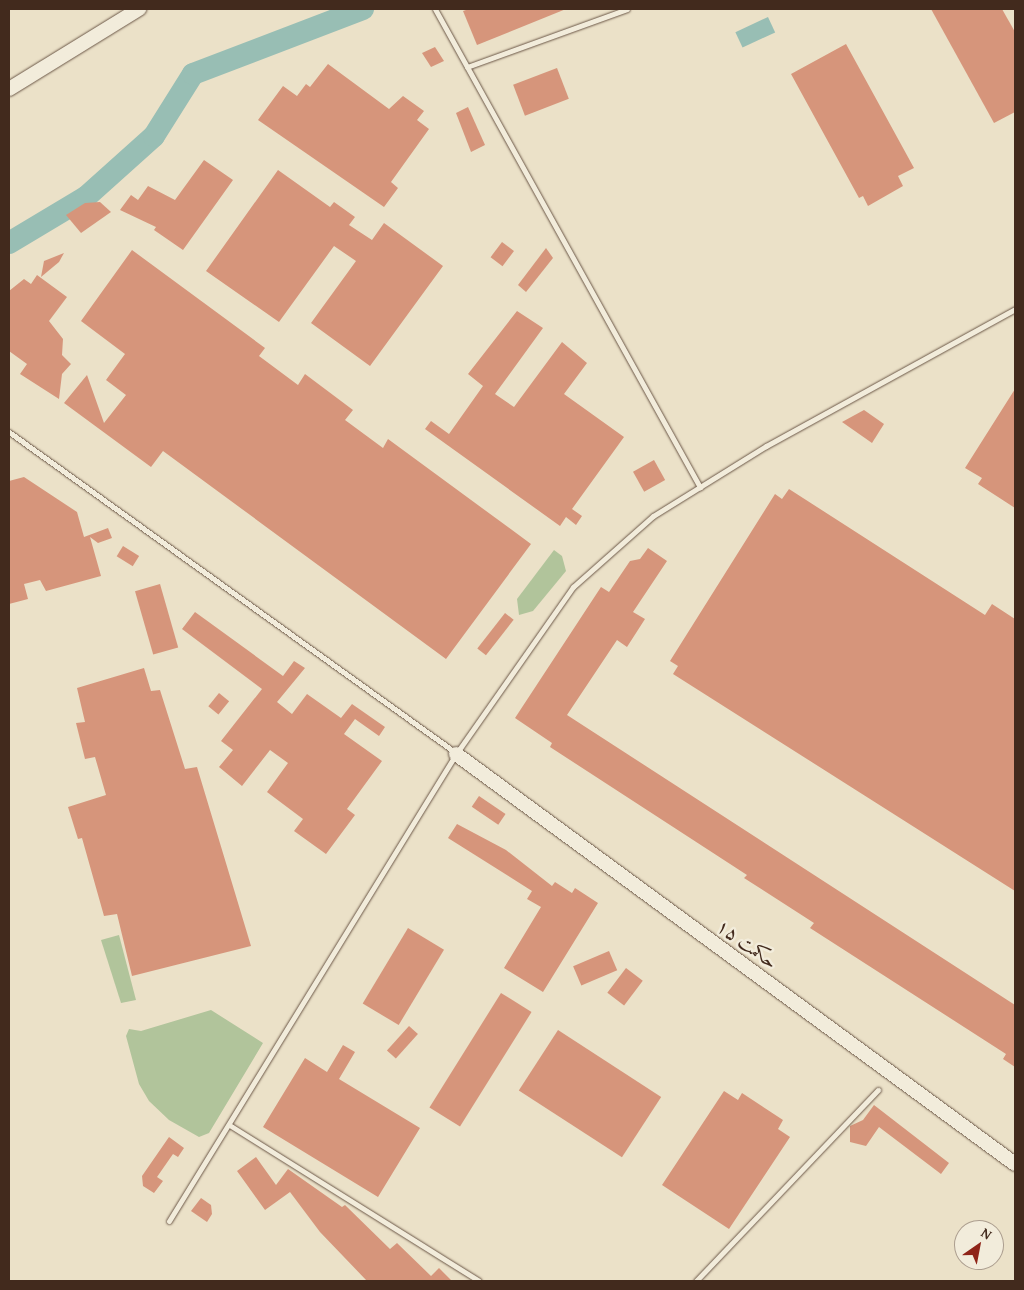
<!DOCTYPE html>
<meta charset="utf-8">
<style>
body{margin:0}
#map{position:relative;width:1024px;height:1290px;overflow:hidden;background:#ebe1c8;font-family:"Gentium Book Plus",Amiri,serif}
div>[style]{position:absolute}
.green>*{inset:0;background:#b1c49b}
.water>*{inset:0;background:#98beb4;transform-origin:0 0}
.river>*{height:22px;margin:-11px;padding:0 11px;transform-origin:11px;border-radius:11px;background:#98beb4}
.building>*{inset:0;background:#d6957b;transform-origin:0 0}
.roads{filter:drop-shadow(0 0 1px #6c5848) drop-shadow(0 0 1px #6c5848)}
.lane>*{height:5px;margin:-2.5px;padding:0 2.5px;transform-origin:2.5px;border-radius:2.5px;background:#f2ecdb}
.secondary>*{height:14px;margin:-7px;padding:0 7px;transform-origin:7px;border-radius:7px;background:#f2ecdb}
span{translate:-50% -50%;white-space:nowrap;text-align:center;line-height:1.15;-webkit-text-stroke:5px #f2ecdb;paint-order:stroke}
.street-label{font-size:19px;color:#422a1d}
.frame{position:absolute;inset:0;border:10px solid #422a1d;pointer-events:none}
.north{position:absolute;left:954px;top:1220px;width:50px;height:50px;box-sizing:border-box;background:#f2ecdb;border:1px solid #ac9e8f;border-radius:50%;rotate:33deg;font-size:14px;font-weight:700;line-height:20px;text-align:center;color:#422a1d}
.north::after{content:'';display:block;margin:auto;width:18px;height:22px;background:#8f2418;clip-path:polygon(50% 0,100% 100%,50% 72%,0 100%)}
</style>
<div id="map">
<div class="green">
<i style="clip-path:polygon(554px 550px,562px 556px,566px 571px,533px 611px,519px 615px,517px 599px)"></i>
<i style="clip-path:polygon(119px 935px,136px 1000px,121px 1003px,101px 940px)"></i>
<i style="clip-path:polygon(211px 1010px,263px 1043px,209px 1133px,199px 1137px,169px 1120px,149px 1101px,139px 1084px,126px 1036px,129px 1029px,141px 1031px)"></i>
</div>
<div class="water">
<i style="left:768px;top:17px;width:17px;height:36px;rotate:65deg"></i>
</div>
<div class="river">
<i style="left:9px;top:243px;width:90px;rotate:-30.9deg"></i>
<i style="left:86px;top:197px;width:91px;rotate:-41.9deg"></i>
<i style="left:154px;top:136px;width:73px;rotate:-57.8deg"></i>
<i style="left:193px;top:74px;width:182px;rotate:-20.9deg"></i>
</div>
<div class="building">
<i style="clip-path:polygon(469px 9px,566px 9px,477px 45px,463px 11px)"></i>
<i style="clip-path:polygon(931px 9px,1002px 9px,1015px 32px,1015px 112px,994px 123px)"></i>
<i style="clip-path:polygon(846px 44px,914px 168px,898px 176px,903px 186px,868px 206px,863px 196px,859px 198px,791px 74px)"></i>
<i style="clip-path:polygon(435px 47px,444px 61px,431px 67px,422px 53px)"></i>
<i style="clip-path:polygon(328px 64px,389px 109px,403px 96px,424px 111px,417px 120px,429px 129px,391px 182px,398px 188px,384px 207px,258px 120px,283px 86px,297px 96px,306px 84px,310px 87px)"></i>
<i style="left:557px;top:68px;width:33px;height:47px;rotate:69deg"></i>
<i style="clip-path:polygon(468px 107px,485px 145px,471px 152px,456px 113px)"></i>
<i style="clip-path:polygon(204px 160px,233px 180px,183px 250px,154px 230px,156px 227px,120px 210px,131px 195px,138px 200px,148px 186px,175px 200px)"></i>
<i style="clip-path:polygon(278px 170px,330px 207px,334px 202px,355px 217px,349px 225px,372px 240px,384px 223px,443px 266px,370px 366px,311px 323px,356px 261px,334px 246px,279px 322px,206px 271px)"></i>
<i style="clip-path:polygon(100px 202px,111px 212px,81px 233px,66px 215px,85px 203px)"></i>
<i style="left:502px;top:242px;width:15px;height:19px;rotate:37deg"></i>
<i style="clip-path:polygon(546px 248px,553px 258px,526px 292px,518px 285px)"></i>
<i style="clip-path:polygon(132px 250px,265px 348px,259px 356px,298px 385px,305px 374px,353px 410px,345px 420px,383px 448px,388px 439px,531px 544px,446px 659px,163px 451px,151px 467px,64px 403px,87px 375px,104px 423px,126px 395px,106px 380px,125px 354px,81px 321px)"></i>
<i style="clip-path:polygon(64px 253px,59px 262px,41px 277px,44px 261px)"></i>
<i style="clip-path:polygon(37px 275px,67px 297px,49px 321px,63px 339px,62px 355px,71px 364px,62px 374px,59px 399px,20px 374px,27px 364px,9px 351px,9px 291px,24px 279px,31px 284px)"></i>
<i style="clip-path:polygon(517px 311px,543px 328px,495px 394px,514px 407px,562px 342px,587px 363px,564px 394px,624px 437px,572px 509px,582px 516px,576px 525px,566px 517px,560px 526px,425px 429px,431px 421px,449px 434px,483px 386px,468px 374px)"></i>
<i style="clip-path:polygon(1015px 389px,1015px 508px,978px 484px,982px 478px,965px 468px)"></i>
<i style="clip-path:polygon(864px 410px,884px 424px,872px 443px,842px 422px)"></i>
<i style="left:654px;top:460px;width:23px;height:24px;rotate:61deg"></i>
<i style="clip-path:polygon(24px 477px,77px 512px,84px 537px,108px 528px,112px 538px,98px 543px,90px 537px,101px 576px,46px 591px,40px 580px,24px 584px,28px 599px,9px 604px,9px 481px)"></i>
<i style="clip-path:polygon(789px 489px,985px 615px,992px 604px,1015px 619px,1015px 891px,673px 674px,678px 666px,670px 661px,775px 494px,782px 499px)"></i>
<i style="left:123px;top:546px;width:19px;height:12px;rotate:32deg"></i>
<i style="clip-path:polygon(648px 548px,667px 561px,633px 612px,645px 619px,627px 647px,617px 640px,567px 715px,1015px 1005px,1015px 1067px,1003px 1059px,1006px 1054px,810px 928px,814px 923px,744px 878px,747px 875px,550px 747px,552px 743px,515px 718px,601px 587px,609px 592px,630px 561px,640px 559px)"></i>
<i style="left:160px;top:584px;width:66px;height:26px;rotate:74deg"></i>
<i style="clip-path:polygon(195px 612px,283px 676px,294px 661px,305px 668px,277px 702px,292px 714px,307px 694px,341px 718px,352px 704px,385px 727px,379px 736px,355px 719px,344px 734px,382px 761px,347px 809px,355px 815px,326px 854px,294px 831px,303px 819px,267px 792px,288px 763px,270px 750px,242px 786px,219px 767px,233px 750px,221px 741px,262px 689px,182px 629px)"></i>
<i style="left:505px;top:613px;width:11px;height:45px;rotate:38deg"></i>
<i style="clip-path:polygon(144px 668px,151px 691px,160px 690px,185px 769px,197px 767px,251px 946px,132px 976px,117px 914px,104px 916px,82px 838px,78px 839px,68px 807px,106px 795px,95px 757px,85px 759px,76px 723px,85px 722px,77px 688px)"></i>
<i style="left:219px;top:693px;width:13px;height:17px;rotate:39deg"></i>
<i style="left:479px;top:796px;width:32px;height:13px;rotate:34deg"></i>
<i style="clip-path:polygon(457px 824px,506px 850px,552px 886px,555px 882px,572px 893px,575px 888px,598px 903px,543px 992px,504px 968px,541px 907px,527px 899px,532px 891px,448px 838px)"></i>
<i style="left:408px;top:928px;width:42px;height:88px;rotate:31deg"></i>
<i style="left:609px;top:951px;width:21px;height:39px;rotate:67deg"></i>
<i style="left:626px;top:968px;width:21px;height:31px;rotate:37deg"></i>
<i style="left:501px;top:993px;width:36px;height:135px;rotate:32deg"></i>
<i style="left:409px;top:1026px;width:12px;height:33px;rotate:42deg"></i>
<i style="left:558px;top:1030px;width:123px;height:72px;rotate:33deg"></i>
<i style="clip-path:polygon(343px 1045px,355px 1052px,339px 1079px,420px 1128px,378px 1197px,263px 1127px,305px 1058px,327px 1072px)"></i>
<i style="clip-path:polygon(724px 1091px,738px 1100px,742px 1093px,783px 1120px,778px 1129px,790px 1137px,729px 1229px,662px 1185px)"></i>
<i style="clip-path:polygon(874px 1105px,949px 1163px,941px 1174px,879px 1127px,866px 1146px,850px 1142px,850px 1126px,863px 1120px)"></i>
<i style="clip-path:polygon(169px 1137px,184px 1148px,178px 1157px,173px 1154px,157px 1177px,163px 1181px,154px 1193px,143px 1186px,142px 1176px)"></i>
<i style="clip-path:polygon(256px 1157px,276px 1185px,288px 1169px,342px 1207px,345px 1205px,390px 1249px,397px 1243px,431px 1276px,439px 1268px,452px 1281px,367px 1281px,320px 1232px,290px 1192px,265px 1210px,237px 1171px)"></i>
<i style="clip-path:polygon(201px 1198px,211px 1205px,212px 1214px,207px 1222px,191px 1211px)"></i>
</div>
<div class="roads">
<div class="lane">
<i style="left:435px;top:9px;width:547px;rotate:61deg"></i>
<i style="left:467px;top:67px;width:170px;rotate:-19.9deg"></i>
<i style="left:9px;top:432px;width:550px;rotate:35.68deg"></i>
<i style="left:231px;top:1126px;width:292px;rotate:32deg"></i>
<i style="left:169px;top:1221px;width:548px;rotate:-58.43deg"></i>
<i style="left:456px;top:754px;width:204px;rotate:-55deg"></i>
<i style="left:573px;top:587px;width:107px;rotate:-41.6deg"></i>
<i style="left:653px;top:516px;width:133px;rotate:-31.8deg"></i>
<i style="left:766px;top:446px;width:284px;rotate:-28.8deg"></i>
<i style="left:696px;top:1281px;width:264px;rotate:-46.4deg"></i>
</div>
<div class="secondary">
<i style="left:9px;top:89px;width:153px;rotate:-31.6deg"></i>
<i style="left:456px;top:754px;width:693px;rotate:36.26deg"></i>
</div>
</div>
<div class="street-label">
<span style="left:747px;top:944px;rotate:36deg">حکمت ۱۵</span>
</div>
<div class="frame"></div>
<div class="north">N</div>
</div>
